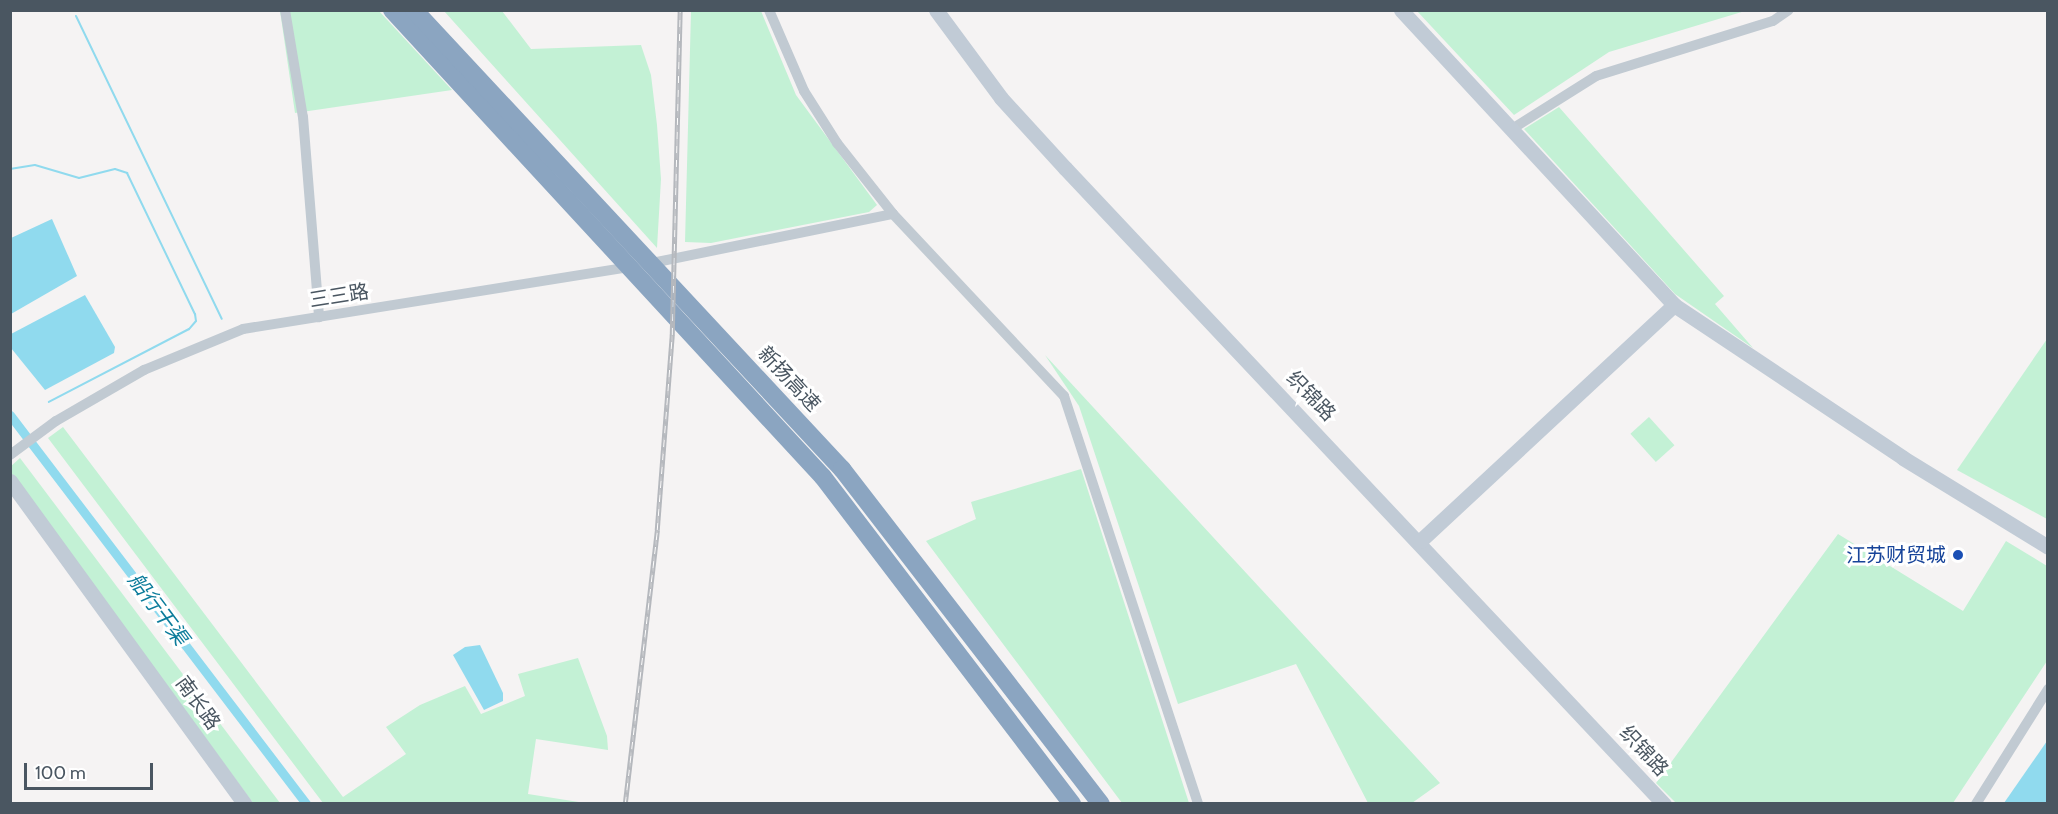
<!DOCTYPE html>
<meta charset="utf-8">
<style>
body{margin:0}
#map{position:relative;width:2058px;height:814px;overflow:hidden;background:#f5f3f3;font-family:Cabin,"Noto Sans SC",sans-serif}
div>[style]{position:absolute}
.green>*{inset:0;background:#c3f1d5;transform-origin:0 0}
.water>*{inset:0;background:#90daee}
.stream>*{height:2px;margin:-1px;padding:0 1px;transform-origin:1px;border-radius:1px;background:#90daee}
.canal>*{height:9px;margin:-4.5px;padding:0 4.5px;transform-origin:4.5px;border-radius:4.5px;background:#90daee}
.street>*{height:10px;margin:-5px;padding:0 5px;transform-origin:5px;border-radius:5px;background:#c1cad2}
.secondary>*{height:15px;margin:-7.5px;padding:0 7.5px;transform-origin:7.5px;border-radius:7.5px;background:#c1cbd6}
.highway>*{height:18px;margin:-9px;padding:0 9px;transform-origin:9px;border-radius:9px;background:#8ba5c1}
.rail>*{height:4.5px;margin-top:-2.25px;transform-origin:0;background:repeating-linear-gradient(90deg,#fff 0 7px,#b5b8bd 0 14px);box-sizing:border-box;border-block:2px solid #b5b8bd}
.dots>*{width:16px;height:16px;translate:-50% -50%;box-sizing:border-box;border:3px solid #fff;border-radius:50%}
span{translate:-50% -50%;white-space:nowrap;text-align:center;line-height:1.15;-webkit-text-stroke:6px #fff;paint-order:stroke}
.street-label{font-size:20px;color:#4a5661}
.transit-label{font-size:20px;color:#164399}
.right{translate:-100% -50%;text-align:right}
.water-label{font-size:21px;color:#0c7c9b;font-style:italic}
.frame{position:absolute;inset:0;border:12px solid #4a5661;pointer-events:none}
.scale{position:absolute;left:24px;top:763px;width:129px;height:27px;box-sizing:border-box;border:3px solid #4a5661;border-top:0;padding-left:8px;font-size:18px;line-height:21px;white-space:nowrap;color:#4a5661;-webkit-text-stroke:4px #fff;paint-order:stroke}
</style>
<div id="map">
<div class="green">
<i style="clip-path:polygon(280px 11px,379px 11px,452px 90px,295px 113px)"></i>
<i style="clip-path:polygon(444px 11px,502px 11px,531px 49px,641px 45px,651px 75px,657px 125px,661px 179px,657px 248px)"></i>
<i style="clip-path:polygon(691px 11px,761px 11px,796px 95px,877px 205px,869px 212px,711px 243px,685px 242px)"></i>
<i style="clip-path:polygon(1417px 11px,1745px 11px,1609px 52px,1514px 115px)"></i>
<i style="clip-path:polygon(1559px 107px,1724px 296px,1715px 304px,1753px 348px,1675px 294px,1524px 129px)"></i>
<i style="clip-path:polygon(2047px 339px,2047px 519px,1957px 470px)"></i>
<i style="clip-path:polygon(1045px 355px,1440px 783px,1412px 803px,1368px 803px,1296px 664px,1178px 704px,1079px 406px)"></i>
<i style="left:1649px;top:417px;width:38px;height:25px;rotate:48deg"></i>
<i style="clip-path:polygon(63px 427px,343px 797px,406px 754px,386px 727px,420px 705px,465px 686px,481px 714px,525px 696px,518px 674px,578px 658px,607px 736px,608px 750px,536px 739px,528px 794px,585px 803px,323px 803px,48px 438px)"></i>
<i style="clip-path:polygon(20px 458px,280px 803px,253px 803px,11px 473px,10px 467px)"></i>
<i style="clip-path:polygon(1081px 469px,1189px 803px,1122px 803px,926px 541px,976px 519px,971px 502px)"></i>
<i style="clip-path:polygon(1838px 534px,1963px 611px,2006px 541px,2047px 566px,2047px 661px,1953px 803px,1676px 803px,1656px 783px)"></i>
</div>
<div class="water">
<i style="clip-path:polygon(52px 219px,77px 276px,11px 314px,11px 238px)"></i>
<i style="clip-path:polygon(85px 295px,115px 347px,114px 353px,45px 390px,11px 348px,11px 334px)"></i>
<i style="clip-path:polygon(480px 645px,503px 693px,503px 701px,484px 710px,453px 655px,465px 647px)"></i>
<i style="clip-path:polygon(2047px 741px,2047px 803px,2004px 803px)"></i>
</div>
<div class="stream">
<i style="left:76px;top:16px;width:336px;rotate:64.3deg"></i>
<i style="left:10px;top:169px;width:25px;rotate:-9deg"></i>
<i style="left:35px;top:165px;width:46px;rotate:16.5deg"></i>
<i style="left:79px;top:178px;width:37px;rotate:-14deg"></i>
<i style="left:115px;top:169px;width:13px;rotate:18deg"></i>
<i style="left:127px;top:173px;width:157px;rotate:64.3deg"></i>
<i style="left:195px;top:314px;width:7px;rotate:82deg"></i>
<i style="left:196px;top:321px;width:11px;rotate:131deg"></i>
<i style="left:189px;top:329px;width:158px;rotate:152.5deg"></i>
</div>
<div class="canal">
<i style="left:10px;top:415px;width:489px;rotate:52.7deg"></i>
</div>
<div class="street">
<i style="left:285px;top:10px;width:109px;rotate:80.5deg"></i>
<i style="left:303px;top:117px;width:201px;rotate:85.4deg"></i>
<i style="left:769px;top:10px;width:88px;rotate:66.6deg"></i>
<i style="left:804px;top:91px;width:62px;rotate:57.6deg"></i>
<i style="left:837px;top:143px;width:90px;rotate:51.7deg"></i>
<i style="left:893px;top:214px;width:250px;rotate:46.8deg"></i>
<i style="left:1064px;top:396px;width:429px;rotate:71.8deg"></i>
<i style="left:1512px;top:129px;width:99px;rotate:-32.2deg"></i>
<i style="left:1596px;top:76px;width:185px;rotate:-17.3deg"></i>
<i style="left:1773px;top:21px;width:19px;rotate:-35deg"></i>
<i style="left:647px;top:264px;width:251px;rotate:-11.5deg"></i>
<i style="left:10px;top:455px;width:57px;rotate:-36.5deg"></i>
<i style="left:56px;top:421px;width:102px;rotate:-30.1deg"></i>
<i style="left:144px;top:370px;width:107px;rotate:-22.5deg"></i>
<i style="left:243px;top:329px;width:394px;rotate:-9.1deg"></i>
<i style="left:1976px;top:804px;width:136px;rotate:-57.9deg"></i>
</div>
<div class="secondary">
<i style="left:936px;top:10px;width:109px;rotate:53.5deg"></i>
<i style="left:1001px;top:98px;width:95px;rotate:47.6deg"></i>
<i style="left:1065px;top:168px;width:874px;rotate:46.72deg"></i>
<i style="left:1401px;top:10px;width:402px;rotate:47.2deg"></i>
<i style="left:1674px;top:305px;width:275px;rotate:33.7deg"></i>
<i style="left:1903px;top:458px;width:170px;rotate:31.5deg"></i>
<i style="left:10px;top:481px;width:399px;rotate:54deg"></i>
<i style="left:1420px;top:541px;width:347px;rotate:-42.9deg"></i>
</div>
<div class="highway">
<i style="left:392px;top:10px;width:635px;rotate:47.3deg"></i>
<i style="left:823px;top:477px;width:411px;rotate:52.7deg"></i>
<i style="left:414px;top:10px;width:628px;rotate:47deg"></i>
<i style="left:842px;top:469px;width:423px;rotate:52.3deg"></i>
</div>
<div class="rail">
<i style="left:625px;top:804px;width:276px;rotate:-83.3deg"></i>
<i style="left:657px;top:530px;width:196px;rotate:-85.6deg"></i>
<i style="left:672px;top:335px;width:325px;rotate:-88.6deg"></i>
</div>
<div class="dots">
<i style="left:1958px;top:555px;background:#1a4fb4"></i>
</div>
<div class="street-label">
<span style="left:339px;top:296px;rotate:-9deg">三三路</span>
<span style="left:789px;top:379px;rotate:47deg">新扬高速</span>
<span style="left:1311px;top:396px;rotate:46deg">织锦路</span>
<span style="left:198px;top:703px;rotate:54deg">南长路</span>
<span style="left:1644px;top:751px;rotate:47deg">织锦路</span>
</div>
<div class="transit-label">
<span class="right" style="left:1946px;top:555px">江苏财贸城</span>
</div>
<div class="water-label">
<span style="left:158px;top:609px;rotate:53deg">船行干渠</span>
</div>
<div class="frame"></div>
<div class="scale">100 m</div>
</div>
